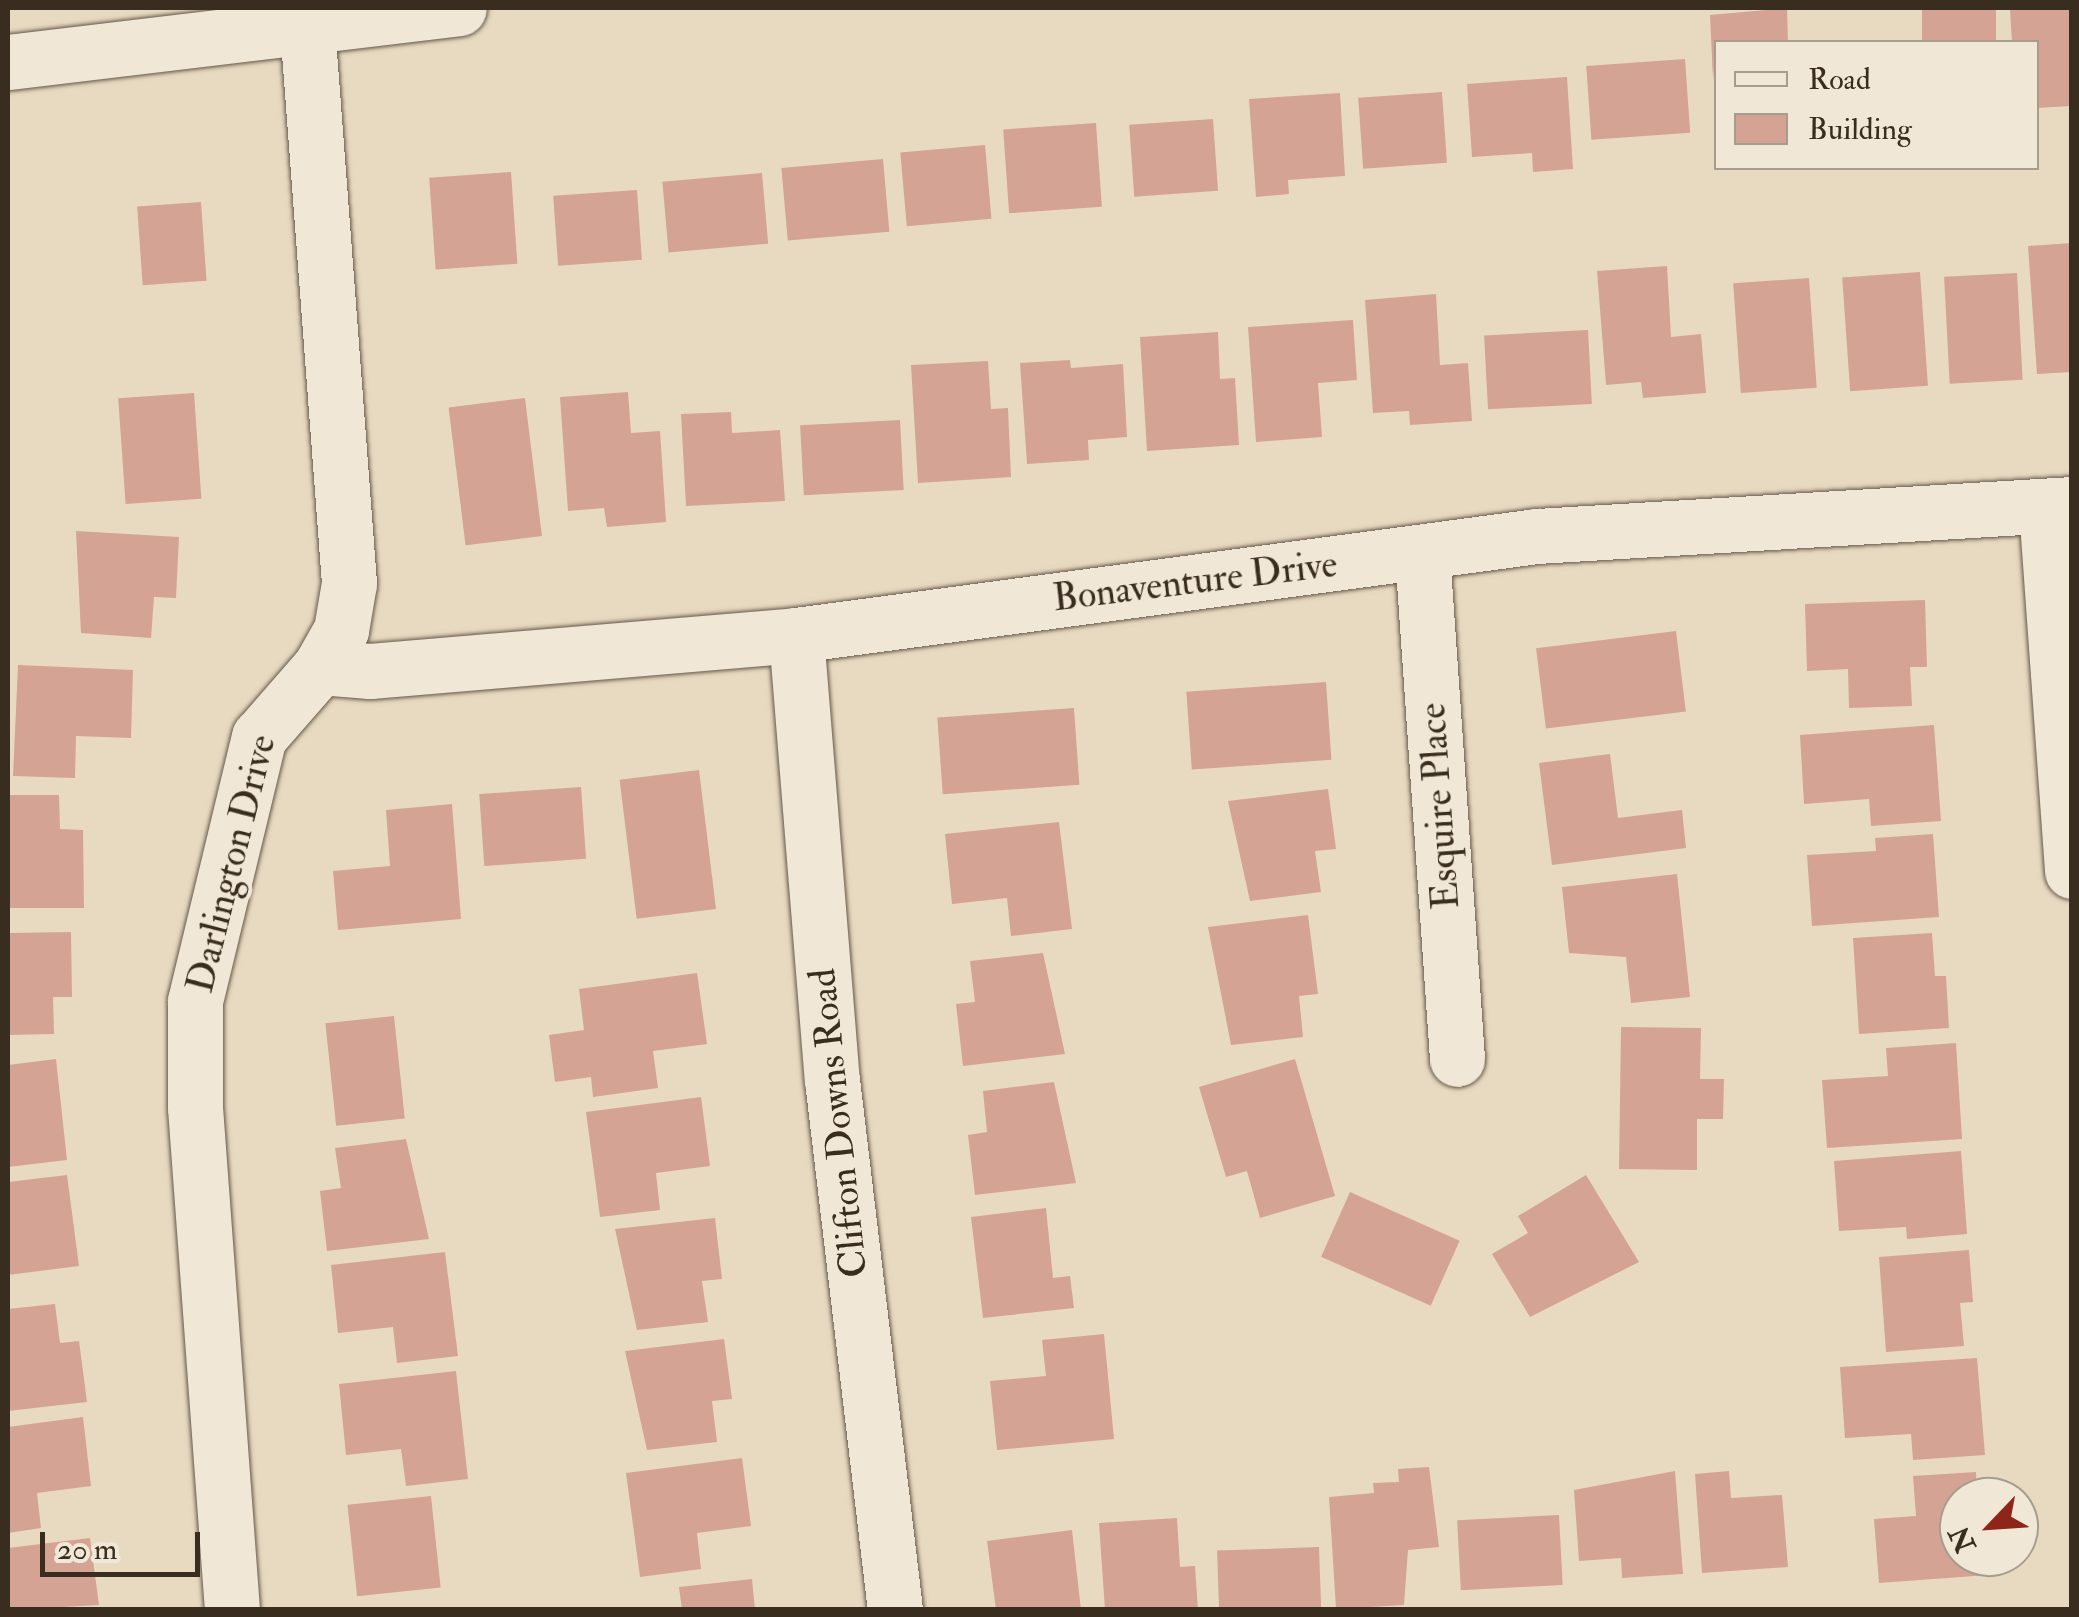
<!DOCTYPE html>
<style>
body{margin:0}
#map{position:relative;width:2079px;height:1617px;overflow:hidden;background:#e8dac1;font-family:"IM FELL Double Pica",serif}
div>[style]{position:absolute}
.building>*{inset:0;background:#d5a393;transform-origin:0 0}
.roads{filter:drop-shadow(0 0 2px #655848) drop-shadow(0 0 2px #655848)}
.street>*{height:55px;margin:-27.5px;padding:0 27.5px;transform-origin:27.5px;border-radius:27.5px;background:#f0e7d7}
.secondary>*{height:55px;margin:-27.5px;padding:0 27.5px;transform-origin:27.5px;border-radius:27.5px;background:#f0e7d7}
span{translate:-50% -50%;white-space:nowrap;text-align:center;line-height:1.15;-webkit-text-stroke:8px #f0e7d7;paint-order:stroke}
.street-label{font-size:38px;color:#392d20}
.frame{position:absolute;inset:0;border:10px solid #392d20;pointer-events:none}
.legend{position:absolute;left:1714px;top:40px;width:325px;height:130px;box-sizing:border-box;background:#f0e7d7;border:2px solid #a79d8e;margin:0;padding:12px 18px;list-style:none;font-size:30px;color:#392d20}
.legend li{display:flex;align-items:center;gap:20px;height:50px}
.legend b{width:50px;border:2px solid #a79d8e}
.north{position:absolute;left:1939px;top:1477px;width:100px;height:100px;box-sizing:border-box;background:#f0e7d7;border:2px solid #a79d8e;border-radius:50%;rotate:245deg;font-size:28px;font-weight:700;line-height:40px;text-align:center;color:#392d20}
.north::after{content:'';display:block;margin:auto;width:35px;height:45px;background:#8f2418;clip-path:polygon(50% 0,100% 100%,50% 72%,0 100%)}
.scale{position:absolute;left:40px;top:1532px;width:160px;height:45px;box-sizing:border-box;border:5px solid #392d20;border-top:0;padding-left:12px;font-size:30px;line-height:35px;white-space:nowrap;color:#392d20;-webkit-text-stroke:8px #f0e7d7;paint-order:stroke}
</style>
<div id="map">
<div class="building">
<i style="clip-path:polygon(1787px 8px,1788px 42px,1716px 42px,1713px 80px,1710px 15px)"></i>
<i style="left:1922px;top:8px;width:74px;height:34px"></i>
<i style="clip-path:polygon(2042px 8px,2072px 8px,2072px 106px,2036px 108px,2036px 42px,2012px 42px,2010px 10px)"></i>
<i style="left:1685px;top:59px;width:74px;height:99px;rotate:86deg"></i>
<i style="clip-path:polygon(1567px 77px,1573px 169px,1533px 172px,1532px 153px,1472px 157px,1467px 84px)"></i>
<i style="left:1442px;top:92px;width:71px;height:84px;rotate:86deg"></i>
<i style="clip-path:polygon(1340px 93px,1345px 176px,1288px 180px,1289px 194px,1256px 197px,1249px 99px)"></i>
<i style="left:1213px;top:119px;width:72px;height:84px;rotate:86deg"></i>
<i style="left:1096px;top:123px;width:84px;height:93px;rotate:86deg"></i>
<i style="left:985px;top:145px;width:74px;height:85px;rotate:85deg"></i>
<i style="left:883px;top:159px;width:73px;height:102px;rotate:85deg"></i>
<i style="left:511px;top:172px;width:92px;height:82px;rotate:86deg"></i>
<i style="left:762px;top:173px;width:71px;height:100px;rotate:85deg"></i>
<i style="left:637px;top:190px;width:70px;height:84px;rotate:86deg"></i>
<i style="left:201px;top:202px;width:79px;height:64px;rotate:86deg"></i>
<i style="clip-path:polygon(2072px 243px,2072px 372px,2037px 374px,2028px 246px)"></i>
<i style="clip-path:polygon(1667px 266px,1671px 337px,1701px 334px,1706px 393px,1643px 398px,1641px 382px,1606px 385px,1597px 271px)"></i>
<i style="left:1920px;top:272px;width:114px;height:78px;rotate:86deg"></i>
<i style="left:2017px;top:273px;width:107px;height:73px;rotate:87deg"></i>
<i style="left:1809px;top:278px;width:110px;height:76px;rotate:86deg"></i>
<i style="clip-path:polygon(1436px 294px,1440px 365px,1468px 363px,1472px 421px,1410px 425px,1409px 411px,1373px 413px,1365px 300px)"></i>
<i style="clip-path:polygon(1353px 320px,1357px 380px,1318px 383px,1322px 437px,1256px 442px,1248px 327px)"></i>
<i style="left:1588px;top:330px;width:74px;height:104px;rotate:87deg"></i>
<i style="clip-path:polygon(1218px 332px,1220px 379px,1235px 378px,1239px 445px,1147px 451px,1140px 337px)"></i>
<i style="clip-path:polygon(1070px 360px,1071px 368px,1123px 364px,1127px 437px,1088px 440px,1089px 460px,1027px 464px,1020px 363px)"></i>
<i style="clip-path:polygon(988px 361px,991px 409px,1008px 408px,1011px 477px,918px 483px,911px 365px)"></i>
<i style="clip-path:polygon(628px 392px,631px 433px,660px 431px,666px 522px,607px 527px,604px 508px,568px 511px,560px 397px)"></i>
<i style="left:194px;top:393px;width:106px;height:76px;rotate:86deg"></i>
<i style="left:525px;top:398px;width:139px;height:77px;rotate:83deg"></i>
<i style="clip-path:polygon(731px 412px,732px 433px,780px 430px,785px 501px,686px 506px,681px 414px)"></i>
<i style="left:900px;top:420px;width:70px;height:100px;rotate:87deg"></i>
<i style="clip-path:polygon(76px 531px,179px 537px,176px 598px,154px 597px,151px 638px,81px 633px)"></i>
<i style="clip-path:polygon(1925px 600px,1927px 667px,1910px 667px,1912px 706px,1849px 708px,1848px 669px,1807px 671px,1805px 604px)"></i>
<i style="left:1676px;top:631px;width:81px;height:141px;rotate:83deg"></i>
<i style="clip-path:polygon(18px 665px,133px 670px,131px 738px,76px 736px,75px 778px,13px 776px)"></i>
<i style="left:1326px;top:682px;width:78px;height:140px;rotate:86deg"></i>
<i style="left:1074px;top:708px;width:77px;height:137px;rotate:86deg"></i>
<i style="clip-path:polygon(1934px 725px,1941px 821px,1871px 826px,1869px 799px,1804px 804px,1800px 735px)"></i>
<i style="clip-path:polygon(1610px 754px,1618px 818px,1682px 810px,1686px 848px,1552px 865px,1539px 763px)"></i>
<i style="left:699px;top:770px;width:140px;height:80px;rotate:83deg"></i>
<i style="left:581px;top:787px;width:72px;height:102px;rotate:86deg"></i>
<i style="clip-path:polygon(1328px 789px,1336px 849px,1315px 851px,1321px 892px,1250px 901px,1228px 801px)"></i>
<i style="clip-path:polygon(8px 795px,59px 795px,60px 829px,83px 830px,84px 908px,8px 908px)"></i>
<i style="clip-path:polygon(452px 804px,461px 919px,338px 930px,333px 871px,390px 866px,386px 810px)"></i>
<i style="clip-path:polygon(1059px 822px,1072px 929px,1011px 936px,1007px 898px,952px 904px,945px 834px)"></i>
<i style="clip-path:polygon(1933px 834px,1939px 917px,1812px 926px,1807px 855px,1876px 851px,1875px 838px)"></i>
<i style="clip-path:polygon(1677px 874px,1690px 997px,1631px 1003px,1626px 957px,1569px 953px,1562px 887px)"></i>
<i style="clip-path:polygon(1308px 915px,1318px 994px,1299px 996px,1303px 1037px,1231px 1045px,1208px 927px)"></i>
<i style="clip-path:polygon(71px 932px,72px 997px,53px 997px,54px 1034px,8px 1035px,8px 933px)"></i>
<i style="clip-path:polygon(1932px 933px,1935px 976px,1946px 976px,1949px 1028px,1859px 1034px,1853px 938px)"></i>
<i style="clip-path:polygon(1043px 953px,1065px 1054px,963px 1066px,956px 1004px,975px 1002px,970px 961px)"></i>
<i style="clip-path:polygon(697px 973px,707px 1044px,653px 1051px,658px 1088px,593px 1097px,591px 1077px,555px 1082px,549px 1035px,584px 1030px,579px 989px)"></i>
<i style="left:394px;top:1016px;width:103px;height:69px;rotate:84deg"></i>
<i style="clip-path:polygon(1621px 1027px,1701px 1028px,1700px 1079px,1724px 1079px,1723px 1119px,1697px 1119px,1697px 1170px,1619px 1169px)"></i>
<i style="clip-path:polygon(1956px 1043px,1962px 1139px,1827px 1148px,1822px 1080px,1888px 1076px,1886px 1048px)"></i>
<i style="clip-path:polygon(56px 1059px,67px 1160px,8px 1167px,8px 1065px)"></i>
<i style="clip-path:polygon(1295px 1059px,1335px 1196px,1260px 1218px,1247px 1171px,1226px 1177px,1199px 1087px)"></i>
<i style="clip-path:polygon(1054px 1082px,1076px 1183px,975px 1195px,968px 1135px,987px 1132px,983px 1091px)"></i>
<i style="clip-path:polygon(701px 1097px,710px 1166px,656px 1173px,660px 1210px,600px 1217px,586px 1112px)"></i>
<i style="clip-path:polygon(406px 1139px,429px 1239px,327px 1251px,320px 1191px,341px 1188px,335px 1148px)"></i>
<i style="clip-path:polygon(1961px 1151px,1967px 1234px,1907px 1239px,1906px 1227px,1839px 1231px,1834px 1161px)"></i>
<i style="clip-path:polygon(67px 1175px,79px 1266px,8px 1275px,8px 1182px)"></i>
<i style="clip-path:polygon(1586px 1175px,1639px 1262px,1530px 1317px,1492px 1254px,1528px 1233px,1518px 1216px)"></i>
<i style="left:1350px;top:1192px;width:120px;height:71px;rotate:24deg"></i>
<i style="clip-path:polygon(1046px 1208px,1053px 1278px,1070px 1276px,1074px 1308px,983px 1318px,971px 1217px)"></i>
<i style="clip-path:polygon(715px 1218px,722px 1279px,702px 1281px,708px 1322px,637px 1330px,615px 1229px)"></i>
<i style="clip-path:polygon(1969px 1250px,1973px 1302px,1960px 1303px,1964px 1346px,1886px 1352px,1879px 1257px)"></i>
<i style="clip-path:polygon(445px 1252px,458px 1356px,397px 1363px,393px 1327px,338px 1333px,331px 1265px)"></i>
<i style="clip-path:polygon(55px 1304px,60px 1343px,79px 1341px,87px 1402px,8px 1411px,8px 1309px)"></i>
<i style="clip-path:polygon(1104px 1334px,1114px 1439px,997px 1450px,990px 1381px,1046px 1376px,1042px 1340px)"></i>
<i style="clip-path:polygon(724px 1339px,732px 1399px,712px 1401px,717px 1442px,647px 1450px,625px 1351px)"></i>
<i style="clip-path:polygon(1977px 1358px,1985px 1455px,1913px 1460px,1911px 1434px,1845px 1438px,1840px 1367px)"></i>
<i style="clip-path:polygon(456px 1371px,468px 1479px,406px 1486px,401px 1449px,346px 1455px,339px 1384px)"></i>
<i style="clip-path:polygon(83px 1417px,91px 1486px,37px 1493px,41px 1528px,8px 1533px,8px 1427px)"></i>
<i style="clip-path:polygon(742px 1458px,751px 1526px,697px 1533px,701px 1569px,640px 1577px,626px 1473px)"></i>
<i style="clip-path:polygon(1429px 1467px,1439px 1547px,1408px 1550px,1404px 1605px,1336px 1609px,1329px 1497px,1374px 1493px,1373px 1483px,1399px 1482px,1398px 1469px)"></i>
<i style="clip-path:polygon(1675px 1471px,1683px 1574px,1622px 1578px,1621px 1558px,1579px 1561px,1574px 1490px)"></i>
<i style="clip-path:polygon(1729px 1471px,1731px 1498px,1782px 1495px,1788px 1567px,1702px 1573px,1695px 1474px)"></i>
<i style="clip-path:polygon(1976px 1472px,1977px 1497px,1959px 1497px,1959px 1557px,2001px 1557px,2002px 1574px,1879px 1583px,1874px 1519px,1916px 1516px,1913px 1476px)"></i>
<i style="left:431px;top:1496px;width:92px;height:84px;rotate:84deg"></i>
<i style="left:1559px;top:1515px;width:70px;height:102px;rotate:87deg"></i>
<i style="clip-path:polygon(1177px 1518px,1180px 1567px,1195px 1566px,1198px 1610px,1105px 1610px,1099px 1523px)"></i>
<i style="clip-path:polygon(1072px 1530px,1081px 1610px,996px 1610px,987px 1541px)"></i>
<i style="clip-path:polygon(90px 1538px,99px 1605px,8px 1610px,8px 1548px)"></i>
<i style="left:1319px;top:1547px;width:63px;height:102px;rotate:88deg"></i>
<i style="clip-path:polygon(752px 1579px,755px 1610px,682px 1610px,679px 1587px)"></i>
</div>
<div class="roads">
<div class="street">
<i style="left:2046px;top:507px;width:365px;rotate:85.9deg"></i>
<i style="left:1422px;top:553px;width:507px;rotate:86.04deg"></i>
<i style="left:796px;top:635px;width:446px;rotate:85.4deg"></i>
<i style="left:832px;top:1080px;width:534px;rotate:83.22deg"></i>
<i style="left:320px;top:667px;width:50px;rotate:4.6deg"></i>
<i style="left:370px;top:671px;width:428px;rotate:-4.8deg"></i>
<i style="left:796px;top:635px;width:748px;rotate:-7.61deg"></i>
<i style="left:1537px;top:536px;width:536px;rotate:-3.42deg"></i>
<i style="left:232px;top:1610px;width:504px;rotate:-94.21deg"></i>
<i style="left:195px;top:1107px;width:106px;rotate:-90deg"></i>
<i style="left:195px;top:1001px;width:272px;rotate:-76.4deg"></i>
<i style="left:259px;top:737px;width:93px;rotate:-48.9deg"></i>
<i style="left:320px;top:667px;width:43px;rotate:-60.4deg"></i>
<i style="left:341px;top:630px;width:48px;rotate:-80.3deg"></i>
<i style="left:349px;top:583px;width:559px;rotate:-94.31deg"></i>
</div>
<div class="secondary">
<i style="left:8px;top:62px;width:454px;rotate:-6.8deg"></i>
</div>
</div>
<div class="street-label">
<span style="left:1195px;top:582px;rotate:-7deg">Bonaventure Drive</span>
<span style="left:1440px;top:806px;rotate:-94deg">Esquire Place</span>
<span style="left:232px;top:864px;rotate:-76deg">Darlington Drive</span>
<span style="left:839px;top:1123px;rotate:-96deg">Clifton Downs Road</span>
</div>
<div class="frame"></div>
<ul class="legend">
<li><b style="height:12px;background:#f0e7d7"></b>Road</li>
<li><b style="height:28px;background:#d5a393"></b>Building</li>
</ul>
<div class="north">N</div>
<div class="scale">20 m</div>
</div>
